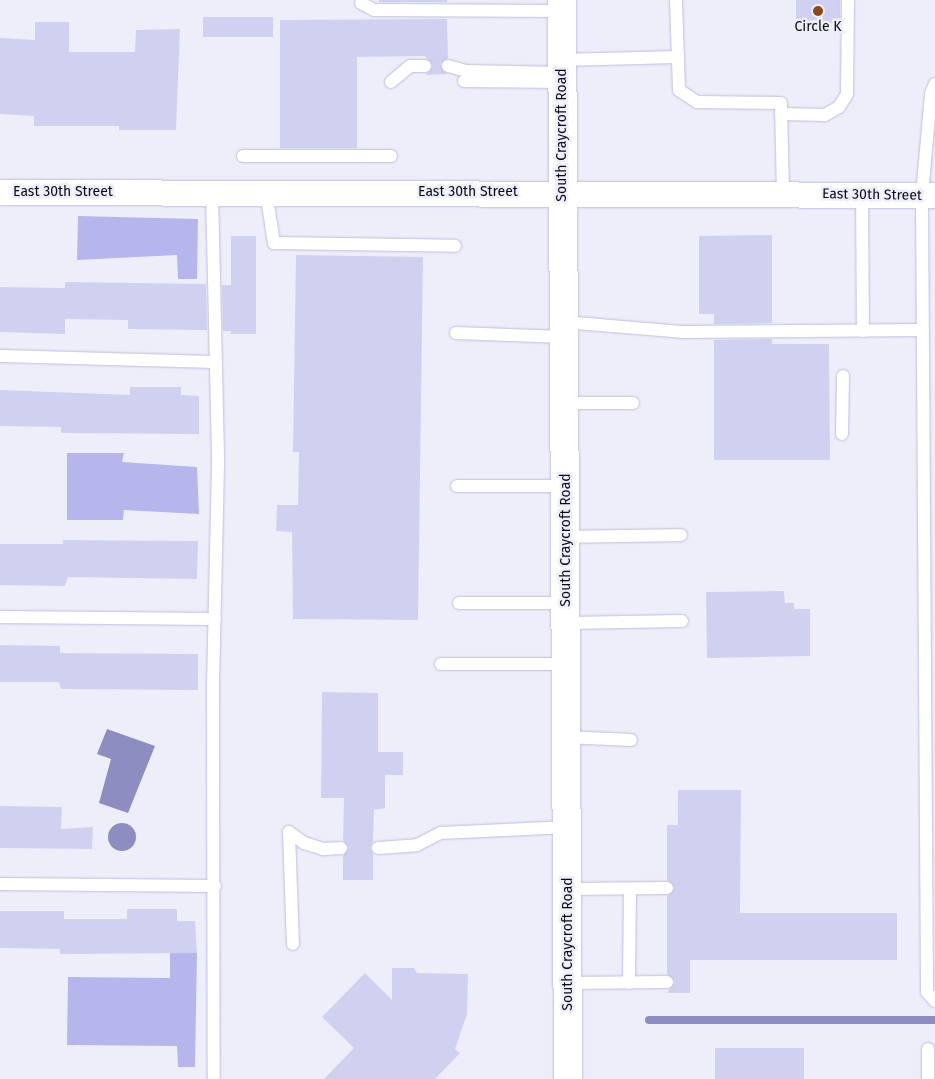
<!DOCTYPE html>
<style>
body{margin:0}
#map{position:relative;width:935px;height:1079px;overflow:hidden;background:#eeeefb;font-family:"Fira Sans",sans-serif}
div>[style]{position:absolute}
.green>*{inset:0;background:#b6b6ec}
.water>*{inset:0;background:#8d8dc1}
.round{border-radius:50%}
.stream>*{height:8px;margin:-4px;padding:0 4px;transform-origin:4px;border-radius:4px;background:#8d8dc1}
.building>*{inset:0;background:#d0d1f0;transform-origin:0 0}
.roads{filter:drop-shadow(0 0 1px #bdbedc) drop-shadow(0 0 1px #bdbedc)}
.service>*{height:12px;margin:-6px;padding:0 6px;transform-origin:6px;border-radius:6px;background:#fff}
.minor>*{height:25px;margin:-12.5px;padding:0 12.5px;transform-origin:12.5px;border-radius:12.5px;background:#fff}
.secondary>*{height:28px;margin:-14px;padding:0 14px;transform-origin:14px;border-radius:14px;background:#fff}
.dots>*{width:14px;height:14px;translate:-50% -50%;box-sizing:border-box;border:2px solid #eeeefb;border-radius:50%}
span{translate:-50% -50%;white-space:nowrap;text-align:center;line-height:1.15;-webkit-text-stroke:5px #eeeefb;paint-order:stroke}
.poi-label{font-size:14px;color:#0a0a14}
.street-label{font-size:14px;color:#0a0a14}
</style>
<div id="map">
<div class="green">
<i style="clip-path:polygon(78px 216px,198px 219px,197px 279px,178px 279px,177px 255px,77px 260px)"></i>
<i style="clip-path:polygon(67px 453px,124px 453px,122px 462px,197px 467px,199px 514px,124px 510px,123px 520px,67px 520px)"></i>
<i style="clip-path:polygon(170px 953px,197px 953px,195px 1067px,178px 1067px,177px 1046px,67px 1045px,68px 977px,170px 978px)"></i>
</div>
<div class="water">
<i style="clip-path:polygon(107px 729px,155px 746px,128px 813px,99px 803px,111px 759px,97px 754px)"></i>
<i class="round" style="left:108px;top:823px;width:28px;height:28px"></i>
</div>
<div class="stream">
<i style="left:649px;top:1020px;width:286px"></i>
</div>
<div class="building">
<i style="left:379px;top:0;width:68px;height:2px"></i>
<i style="left:796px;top:0;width:44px;height:23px"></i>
<i style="left:273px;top:17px;width:20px;height:70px;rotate:90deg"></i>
<i style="clip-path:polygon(447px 19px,448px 58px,440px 64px,447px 74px,426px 75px,433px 66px,425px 56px,357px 57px,357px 148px,280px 148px,280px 20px)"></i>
<i style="clip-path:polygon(35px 22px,69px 22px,69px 52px,135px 52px,136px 30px,180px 29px,176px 130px,119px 130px,119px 126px,34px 126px,34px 116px,0 114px,0 38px,35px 40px)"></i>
<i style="clip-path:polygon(772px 235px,772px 323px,714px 324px,714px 314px,699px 314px,699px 236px)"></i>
<i style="clip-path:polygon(231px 236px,256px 236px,256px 334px,231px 334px,231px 331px,223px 331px,222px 285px,231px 285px)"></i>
<i style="clip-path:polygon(296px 255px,423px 257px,418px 620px,293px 619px,292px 532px,276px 531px,277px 505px,298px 505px,299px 452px,293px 452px)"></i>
<i style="clip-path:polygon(65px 282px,206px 284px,207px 330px,128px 329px,128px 320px,65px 319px,65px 334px,0 332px,0 287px,65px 288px)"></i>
<i style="clip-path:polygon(772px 339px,772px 344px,829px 344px,830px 460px,714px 460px,714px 340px)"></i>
<i style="clip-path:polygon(130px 387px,181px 387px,181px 395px,199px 396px,199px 434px,61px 433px,61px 427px,0 426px,0 390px,130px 395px)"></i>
<i style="clip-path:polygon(63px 540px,198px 541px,197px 579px,68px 577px,65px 586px,0 585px,0 544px,63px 544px)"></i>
<i style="clip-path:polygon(784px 591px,785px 603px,794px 603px,794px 609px,810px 609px,810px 656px,707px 658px,706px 592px)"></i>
<i style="clip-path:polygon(0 645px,60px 646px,60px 653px,198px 654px,198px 690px,61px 689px,59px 682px,0 682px)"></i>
<i style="clip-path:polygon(322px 692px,378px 693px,378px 752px,403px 752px,403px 775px,385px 775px,385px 808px,374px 810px,373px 841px,370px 848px,373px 854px,373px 880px,343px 880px,343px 856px,349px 848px,343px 840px,344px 798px,321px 798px)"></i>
<i style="clip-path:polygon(678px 790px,741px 790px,740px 913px,897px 913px,897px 960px,690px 960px,690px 993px,667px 993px,675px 982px,667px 974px,667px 896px,675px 888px,667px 880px,667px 825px,678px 825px)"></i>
<i style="clip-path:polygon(0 806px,62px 807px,61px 829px,93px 827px,92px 849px,0 848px)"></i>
<i style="clip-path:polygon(127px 909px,177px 909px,177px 921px,195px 921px,197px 953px,60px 954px,60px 949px,0 948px,0 911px,64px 911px,64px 919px,127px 919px)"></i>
<i style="clip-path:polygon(392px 968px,414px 968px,417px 973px,468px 974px,467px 1014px,455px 1049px,460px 1053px,435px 1079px,324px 1079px,354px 1048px,322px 1017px,365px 973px,392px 1000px)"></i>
<i style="left:804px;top:1048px;width:31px;height:89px;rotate:90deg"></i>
</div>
<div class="roads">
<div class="service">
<i style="left:676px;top:0;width:90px;rotate:88.1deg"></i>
<i style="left:679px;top:90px;width:22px;rotate:34deg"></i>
<i style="left:697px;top:102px;width:84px;rotate:0.7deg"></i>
<i style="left:361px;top:3px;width:15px;rotate:28deg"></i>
<i style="left:374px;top:10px;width:188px;rotate:0.3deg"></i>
<i style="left:562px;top:60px;width:116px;rotate:-1.5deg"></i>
<i style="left:448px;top:66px;width:20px;rotate:15deg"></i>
<i style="left:467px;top:71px;width:95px;rotate:1.2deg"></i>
<i style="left:464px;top:81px;width:98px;rotate:0.6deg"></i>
<i style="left:391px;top:82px;width:25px;rotate:-40deg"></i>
<i style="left:410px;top:66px;width:15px"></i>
<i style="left:935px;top:84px;width:11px;rotate:112deg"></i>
<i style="left:931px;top:94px;width:101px;rotate:95.1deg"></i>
<i style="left:922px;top:195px;width:797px;rotate:89.64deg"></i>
<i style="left:927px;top:992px;width:12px;rotate:48deg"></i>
<i style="left:781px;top:106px;width:88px;rotate:88.7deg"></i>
<i style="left:781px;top:114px;width:44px;rotate:1.3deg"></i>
<i style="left:825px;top:115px;width:16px;rotate:-30deg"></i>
<i style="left:839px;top:107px;width:15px;rotate:-58deg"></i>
<i style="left:847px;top:94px;width:94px;rotate:-89.4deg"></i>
<i style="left:243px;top:156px;width:148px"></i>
<i style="left:212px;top:192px;width:273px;rotate:88.7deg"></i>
<i style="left:218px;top:465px;width:225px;rotate:91.3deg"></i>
<i style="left:213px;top:690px;width:389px;rotate:89.9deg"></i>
<i style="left:266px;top:192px;width:52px;rotate:81.1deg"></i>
<i style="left:274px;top:243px;width:181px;rotate:0.9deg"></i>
<i style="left:862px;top:195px;width:136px;rotate:89.6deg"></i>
<i style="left:564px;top:322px;width:118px;rotate:4.8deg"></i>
<i style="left:682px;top:332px;width:241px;rotate:-0.5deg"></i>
<i style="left:456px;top:333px;width:108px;rotate:2.1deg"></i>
<i style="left:0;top:356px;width:216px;rotate:1.6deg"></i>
<i style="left:565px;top:403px;width:68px"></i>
<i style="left:842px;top:434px;width:58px;rotate:-89deg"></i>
<i style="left:457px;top:486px;width:108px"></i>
<i style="left:566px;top:537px;width:115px;rotate:-1deg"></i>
<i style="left:459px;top:603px;width:107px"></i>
<i style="left:0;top:617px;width:215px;rotate:0.5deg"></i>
<i style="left:566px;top:623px;width:116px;rotate:-1deg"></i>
<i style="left:441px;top:664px;width:126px"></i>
<i style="left:566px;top:737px;width:65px;rotate:2.6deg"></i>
<i style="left:289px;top:832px;width:112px;rotate:88deg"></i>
<i style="left:289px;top:832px;width:19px;rotate:36deg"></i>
<i style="left:304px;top:843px;width:21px;rotate:17deg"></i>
<i style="left:324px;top:849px;width:17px;rotate:-3deg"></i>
<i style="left:378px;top:848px;width:39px;rotate:-4deg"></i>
<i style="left:417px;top:845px;width:27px;rotate:-27deg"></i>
<i style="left:441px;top:833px;width:127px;rotate:-2.7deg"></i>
<i style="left:0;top:884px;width:215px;rotate:0.5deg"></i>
<i style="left:569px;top:889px;width:98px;rotate:-0.6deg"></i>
<i style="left:568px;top:983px;width:99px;rotate:-0.6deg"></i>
<i style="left:629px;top:983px;width:93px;rotate:-89.4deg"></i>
<i style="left:928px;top:1049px;width:30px;rotate:90deg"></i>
</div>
<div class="minor">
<i style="left:0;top:192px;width:935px;rotate:0.18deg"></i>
</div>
<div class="secondary">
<i style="left:562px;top:0;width:1079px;rotate:89.68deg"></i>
</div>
</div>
<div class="dots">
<i style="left:818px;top:11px;background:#8b481a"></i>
</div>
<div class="poi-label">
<span style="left:818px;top:27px">Circle K</span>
</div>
<div class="street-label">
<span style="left:562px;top:135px;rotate:-90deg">South Craycroft Road</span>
<span style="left:63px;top:192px">East 30th Street</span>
<span style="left:468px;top:192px">East 30th Street</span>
<span style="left:872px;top:195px;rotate:1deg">East 30th Street</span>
<span style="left:566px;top:540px;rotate:-90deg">South Craycroft Road</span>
<span style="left:568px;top:944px;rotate:-90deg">South Craycroft Road</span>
</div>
</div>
